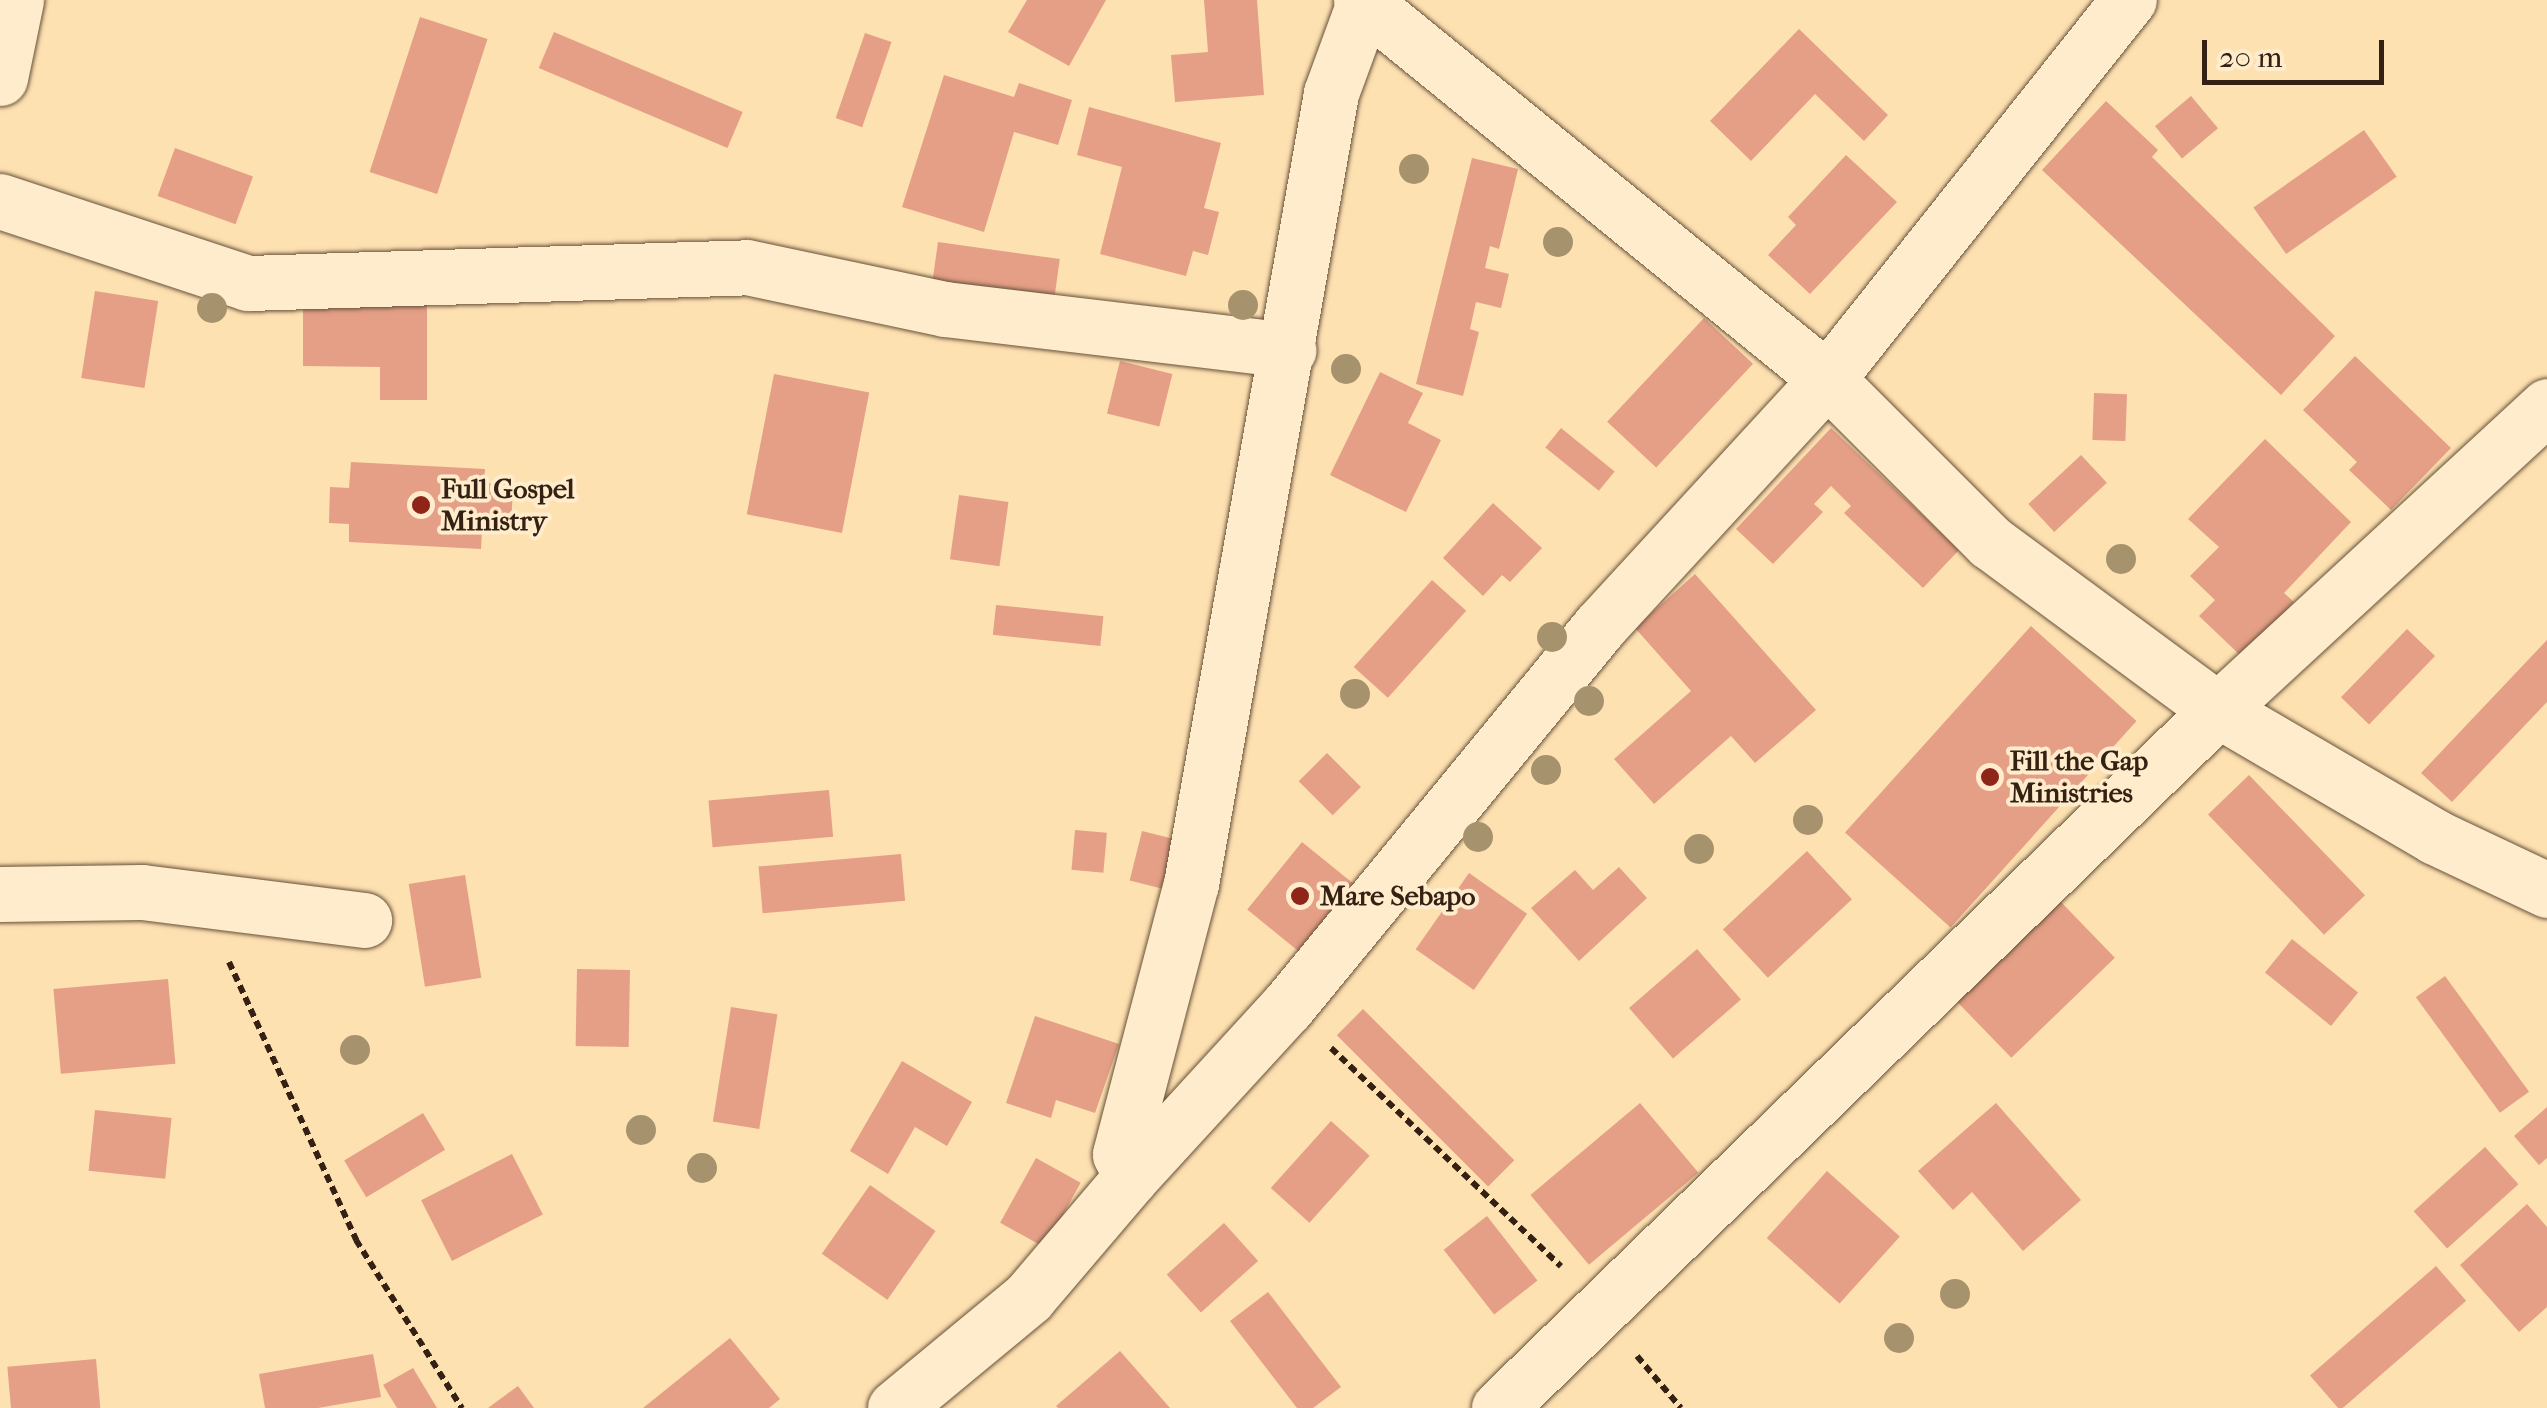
<!DOCTYPE html>
<style>
body{margin:0}
#map{position:relative;width:2547px;height:1408px;overflow:hidden;background:#fee1b1;font-family:"IM FELL French Canon",serif}
div>[style]{position:absolute}
.building>*{inset:0;background:#e49f86;transform-origin:0 0}
.path>*{height:6px;margin-top:-3px;transform-origin:0;background:repeating-linear-gradient(90deg,#352113 0 8px,transparent 0 13px)}
.roads{filter:drop-shadow(0 0 2px #67513a) drop-shadow(0 0 2px #67513a)}
.minor>*{height:55px;margin:-27.5px;padding:0 27.5px;transform-origin:27.5px;border-radius:27.5px;background:#feeccc}
.trees>*{width:30px;height:30px;margin:-15px;border-radius:50%;background:#a7926e}
.dots>*{width:28px;height:28px;translate:-50% -50%;box-sizing:border-box;border:5px solid #feeccc;border-radius:50%}
span{translate:-50% -50%;white-space:nowrap;text-align:center;line-height:1.15;-webkit-text-stroke:8px #feeccc;paint-order:stroke}
.poi-label{font-size:28px;color:#352113;font-weight:700}
.left{translate:0 -50%;text-align:left}
.scale{position:absolute;left:2202px;top:40px;width:182px;height:45px;box-sizing:border-box;border:5px solid #352113;border-top:0;padding-left:12px;font-size:30px;line-height:35px;white-space:nowrap;color:#352113;-webkit-text-stroke:8px #feeccc;paint-order:stroke}
</style>
<div id="map">
<div class="building">
<i style="clip-path:polygon(1027px 0,1106px 0,1069px 66px,1008px 32px)"></i>
<i style="clip-path:polygon(1204px 0,1257px 0,1264px 95px,1175px 102px,1171px 55px,1208px 52px)"></i>
<i style="left:420px;top:17px;width:71px;height:163px;rotate:18deg"></i>
<i style="clip-path:polygon(1799px 29px,1888px 115px,1864px 141px,1815px 94px,1751px 161px,1710px 121px)"></i>
<i style="left:554px;top:32px;width:205px;height:39px;rotate:23deg"></i>
<i style="left:865px;top:33px;width:28px;height:90px;rotate:19deg"></i>
<i style="clip-path:polygon(944px 75px,1014px 97px,1019px 83px,1072px 100px,1058px 145px,1014px 132px,984px 232px,902px 207px)"></i>
<i style="left:2191px;top:96px;width:42px;height:47px;rotate:50deg"></i>
<i style="clip-path:polygon(2106px 101px,2158px 150px,2152px 157px,2335px 336px,2281px 395px,2042px 170px)"></i>
<i style="clip-path:polygon(1089px 107px,1221px 143px,1204px 208px,1219px 212px,1208px 255px,1193px 251px,1186px 276px,1100px 254px,1122px 167px,1077px 155px)"></i>
<i style="left:2364px;top:130px;width:57px;height:135px;rotate:55deg"></i>
<i style="left:175px;top:148px;width:83px;height:51px;rotate:20deg"></i>
<i style="clip-path:polygon(1846px 155px,1897px 202px,1810px 294px,1768px 255px,1796px 225px,1788px 217px)"></i>
<i style="clip-path:polygon(1472px 158px,1518px 169px,1499px 249px,1490px 246px,1485px 268px,1509px 274px,1501px 308px,1476px 302px,1470px 329px,1479px 332px,1463px 396px,1416px 384px)"></i>
<i style="left:938px;top:242px;width:123px;height:43px;rotate:8deg"></i>
<i style="left:95px;top:291px;width:64px;height:88px;rotate:9deg"></i>
<i style="clip-path:polygon(303px 303px,427px 304px,427px 400px,380px 400px,380px 367px,303px 366px)"></i>
<i style="left:1704px;top:318px;width:67px;height:142px;rotate:43deg"></i>
<i style="clip-path:polygon(2355px 356px,2451px 448px,2391px 510px,2349px 470px,2357px 462px,2303px 410px)"></i>
<i style="left:1120px;top:361px;width:54px;height:54px;rotate:14deg"></i>
<i style="clip-path:polygon(1380px 372px,1423px 393px,1408px 423px,1441px 440px,1406px 512px,1330px 475px)"></i>
<i style="left:774px;top:374px;width:97px;height:143px;rotate:11deg"></i>
<i style="left:2094px;top:393px;width:33px;height:47px;rotate:2deg"></i>
<i style="left:1561px;top:428px;width:69px;height:25px;rotate:39deg"></i>
<i style="clip-path:polygon(1831px 428px,1959px 550px,1923px 588px,1844px 513px,1851px 506px,1831px 486px,1814px 504px,1823px 512px,1773px 564px,1736px 529px)"></i>
<i style="clip-path:polygon(2265px 439px,2351px 522px,2284px 593px,2294px 602px,2242px 657px,2199px 616px,2215px 600px,2190px 576px,2219px 547px,2188px 519px)"></i>
<i style="left:2081px;top:455px;width:38px;height:72px;rotate:47deg"></i>
<i style="clip-path:polygon(351px 462px,485px 469px,484px 483px,513px 484px,511px 531px,482px 530px,481px 549px,349px 542px,349px 524px,329px 523px,330px 487px,349px 488px)"></i>
<i style="left:959px;top:495px;width:50px;height:65px;rotate:8deg"></i>
<i style="clip-path:polygon(1493px 503px,1542px 548px,1510px 582px,1502px 575px,1483px 596px,1443px 558px)"></i>
<i style="clip-path:polygon(1695px 574px,1816px 710px,1755px 763px,1731px 736px,1654px 804px,1614px 759px,1691px 691px,1635px 628px)"></i>
<i style="left:1432px;top:580px;width:46px;height:117px;rotate:42deg"></i>
<i style="left:996px;top:605px;width:108px;height:30px;rotate:6deg"></i>
<i style="left:2031px;top:626px;width:142px;height:278px;rotate:42deg"></i>
<i style="left:2407px;top:629px;width:39px;height:95px;rotate:44deg"></i>
<i style="clip-path:polygon(2547px 640px,2547px 702px,2452px 802px,2421px 773px)"></i>
<i style="left:1327px;top:753px;width:48px;height:40px;rotate:45deg"></i>
<i style="left:2249px;top:775px;width:167px;height:57px;rotate:46deg"></i>
<i style="left:829px;top:790px;width:47px;height:121px;rotate:85deg"></i>
<i style="left:1075px;top:830px;width:32px;height:40px;rotate:5deg"></i>
<i style="left:1142px;top:831px;width:37px;height:51px;rotate:14deg"></i>
<i style="left:1302px;top:842px;width:66px;height:87px;rotate:39deg"></i>
<i style="left:1807px;top:851px;width:66px;height:115px;rotate:47deg"></i>
<i style="left:901px;top:854px;width:47px;height:143px;rotate:85deg"></i>
<i style="clip-path:polygon(1619px 867px,1647px 898px,1579px 961px,1531px 908px,1575px 870px,1593px 890px)"></i>
<i style="left:1469px;top:873px;width:71px;height:93px;rotate:35deg"></i>
<i style="left:465px;top:875px;width:104px;height:57px;rotate:81deg"></i>
<i style="left:2060px;top:901px;width:79px;height:144px;rotate:46deg"></i>
<i style="left:2292px;top:939px;width:85px;height:43px;rotate:39deg"></i>
<i style="left:1697px;top:949px;width:67px;height:90px;rotate:49deg"></i>
<i style="left:577px;top:969px;width:53px;height:77px;rotate:1deg"></i>
<i style="left:2445px;top:976px;width:143px;height:36px;rotate:54deg"></i>
<i style="left:168px;top:979px;width:85px;height:115px;rotate:85deg"></i>
<i style="left:731px;top:1007px;width:47px;height:116px;rotate:9deg"></i>
<i style="left:1363px;top:1009px;width:214px;height:37px;rotate:45deg"></i>
<i style="clip-path:polygon(1035px 1016px,1119px 1044px,1095px 1113px,1056px 1100px,1051px 1118px,1006px 1103px)"></i>
<i style="clip-path:polygon(902px 1061px,972px 1102px,947px 1146px,915px 1127px,888px 1174px,850px 1151px)"></i>
<i style="left:1640px;top:1103px;width:91px;height:143px;rotate:50deg"></i>
<i style="clip-path:polygon(1996px 1103px,2081px 1200px,2023px 1251px,1972px 1192px,1953px 1210px,1918px 1171px)"></i>
<i style="clip-path:polygon(2547px 1107px,2547px 1158px,2539px 1165px,2514px 1136px)"></i>
<i style="left:95px;top:1110px;width:77px;height:61px;rotate:6deg"></i>
<i style="left:423px;top:1113px;width:43px;height:92px;rotate:59deg"></i>
<i style="left:1331px;top:1121px;width:52px;height:90px;rotate:42deg"></i>
<i style="left:2485px;top:1147px;width:50px;height:96px;rotate:48deg"></i>
<i style="left:512px;top:1154px;width:68px;height:102px;rotate:63deg"></i>
<i style="left:1036px;top:1158px;width:51px;height:74px;rotate:29deg"></i>
<i style="left:1827px;top:1171px;width:98px;height:90px;rotate:42deg"></i>
<i style="left:870px;top:1185px;width:80px;height:84px;rotate:35deg"></i>
<i style="clip-path:polygon(2527px 1204px,2547px 1227px,2547px 1307px,2519px 1332px,2460px 1265px)"></i>
<i style="left:1487px;top:1216px;width:82px;height:55px;rotate:52deg"></i>
<i style="left:1224px;top:1223px;width:51px;height:77px;rotate:48deg"></i>
<i style="left:2436px;top:1266px;width:46px;height:167px;rotate:49deg"></i>
<i style="clip-path:polygon(1268px 1292px,1341px 1387px,1313px 1408px,1297px 1408px,1230px 1321px)"></i>
<i style="clip-path:polygon(730px 1338px,780px 1399px,769px 1408px,643px 1408px)"></i>
<i style="clip-path:polygon(1120px 1351px,1170px 1408px,1058px 1408px,1056px 1406px)"></i>
<i style="clip-path:polygon(373px 1354px,381px 1397px,318px 1408px,265px 1408px,259px 1374px)"></i>
<i style="left:96px;top:1359px;width:49px;height:89px;rotate:85deg"></i>
<i style="clip-path:polygon(413px 1368px,437px 1408px,397px 1408px,383px 1385px)"></i>
<i style="clip-path:polygon(518px 1386px,534px 1408px,488px 1408px)"></i>
</div>
<div class="path">
<i style="left:229px;top:962px;width:306px;rotate:65.4deg"></i>
<i style="left:356px;top:1240px;width:199px;rotate:57.8deg"></i>
<i style="left:1331px;top:1048px;width:317px;rotate:43.5deg"></i>
<i style="left:1637px;top:1356px;width:68px;rotate:49.8deg"></i>
</div>
<div class="roads">
<div class="minor">
<i style="left:1361px;top:0;width:601px;rotate:39.12deg"></i>
<i style="left:1827px;top:379px;width:231px;rotate:45deg"></i>
<i style="left:1990px;top:542px;width:283px;rotate:36.4deg"></i>
<i style="left:2218px;top:710px;width:251px;rotate:30.3deg"></i>
<i style="left:2435px;top:837px;width:124px;rotate:25.3deg"></i>
<i style="left:0;top:78px;width:80px;rotate:-78.4deg"></i>
<i style="left:0;top:201px;width:261px;rotate:18.3deg"></i>
<i style="left:248px;top:283px;width:499px;rotate:-1.8deg"></i>
<i style="left:747px;top:267px;width:202px;rotate:12deg"></i>
<i style="left:945px;top:309px;width:346px;rotate:6.8deg"></i>
<i style="left:0;top:894px;width:142px;rotate:-0.8deg"></i>
<i style="left:142px;top:892px;width:224px;rotate:7.2deg"></i>
<i style="left:1131px;top:1177px;width:231px;rotate:-47.5deg"></i>
<i style="left:1287px;top:1007px;width:492px;rotate:-50.6deg"></i>
<i style="left:1599px;top:627px;width:337px;rotate:-47.4deg"></i>
<i style="left:1827px;top:379px;width:485px;rotate:-51.5deg"></i>
<i style="left:895px;top:1408px;width:173px;rotate:-39.6deg"></i>
<i style="left:1028px;top:1298px;width:159px;rotate:-49.6deg"></i>
<i style="left:1131px;top:1177px;width:25px;rotate:-116deg"></i>
<i style="left:1120px;top:1154px;width:279px;rotate:-75.3deg"></i>
<i style="left:1191px;top:884px;width:803px;rotate:-79.96deg"></i>
<i style="left:1331px;top:93px;width:96px;rotate:-69.9deg"></i>
<i style="left:1499px;top:1408px;width:1002px;rotate:-44.15deg"></i>
<i style="left:2218px;top:710px;width:448px;rotate:-42.7deg"></i>
</div>
</div>
<div class="trees">
<i style="left:1414px;top:169px"></i>
<i style="left:1558px;top:242px"></i>
<i style="left:1243px;top:305px"></i>
<i style="left:212px;top:308px"></i>
<i style="left:1346px;top:369px"></i>
<i style="left:2121px;top:559px"></i>
<i style="left:1552px;top:637px"></i>
<i style="left:1355px;top:694px"></i>
<i style="left:1589px;top:701px"></i>
<i style="left:1546px;top:770px"></i>
<i style="left:1808px;top:820px"></i>
<i style="left:1478px;top:837px"></i>
<i style="left:1699px;top:849px"></i>
<i style="left:355px;top:1050px"></i>
<i style="left:641px;top:1130px"></i>
<i style="left:702px;top:1168px"></i>
<i style="left:1955px;top:1294px"></i>
<i style="left:1899px;top:1338px"></i>
</div>
<div class="dots">
<i style="left:421px;top:505px;background:#8f2418"></i>
<i style="left:1990px;top:777px;background:#8f2418"></i>
<i style="left:1300px;top:896px;background:#8f2418"></i>
</div>
<div class="poi-label">
<span class="left" style="left:441px;top:505px">Full Gospel<br>Ministry</span>
<span class="left" style="left:2010px;top:777px">Fill the Gap<br>Ministries</span>
<span class="left" style="left:1320px;top:896px">Mare Sebapo</span>
</div>
<div class="scale">20 m</div>
</div>
